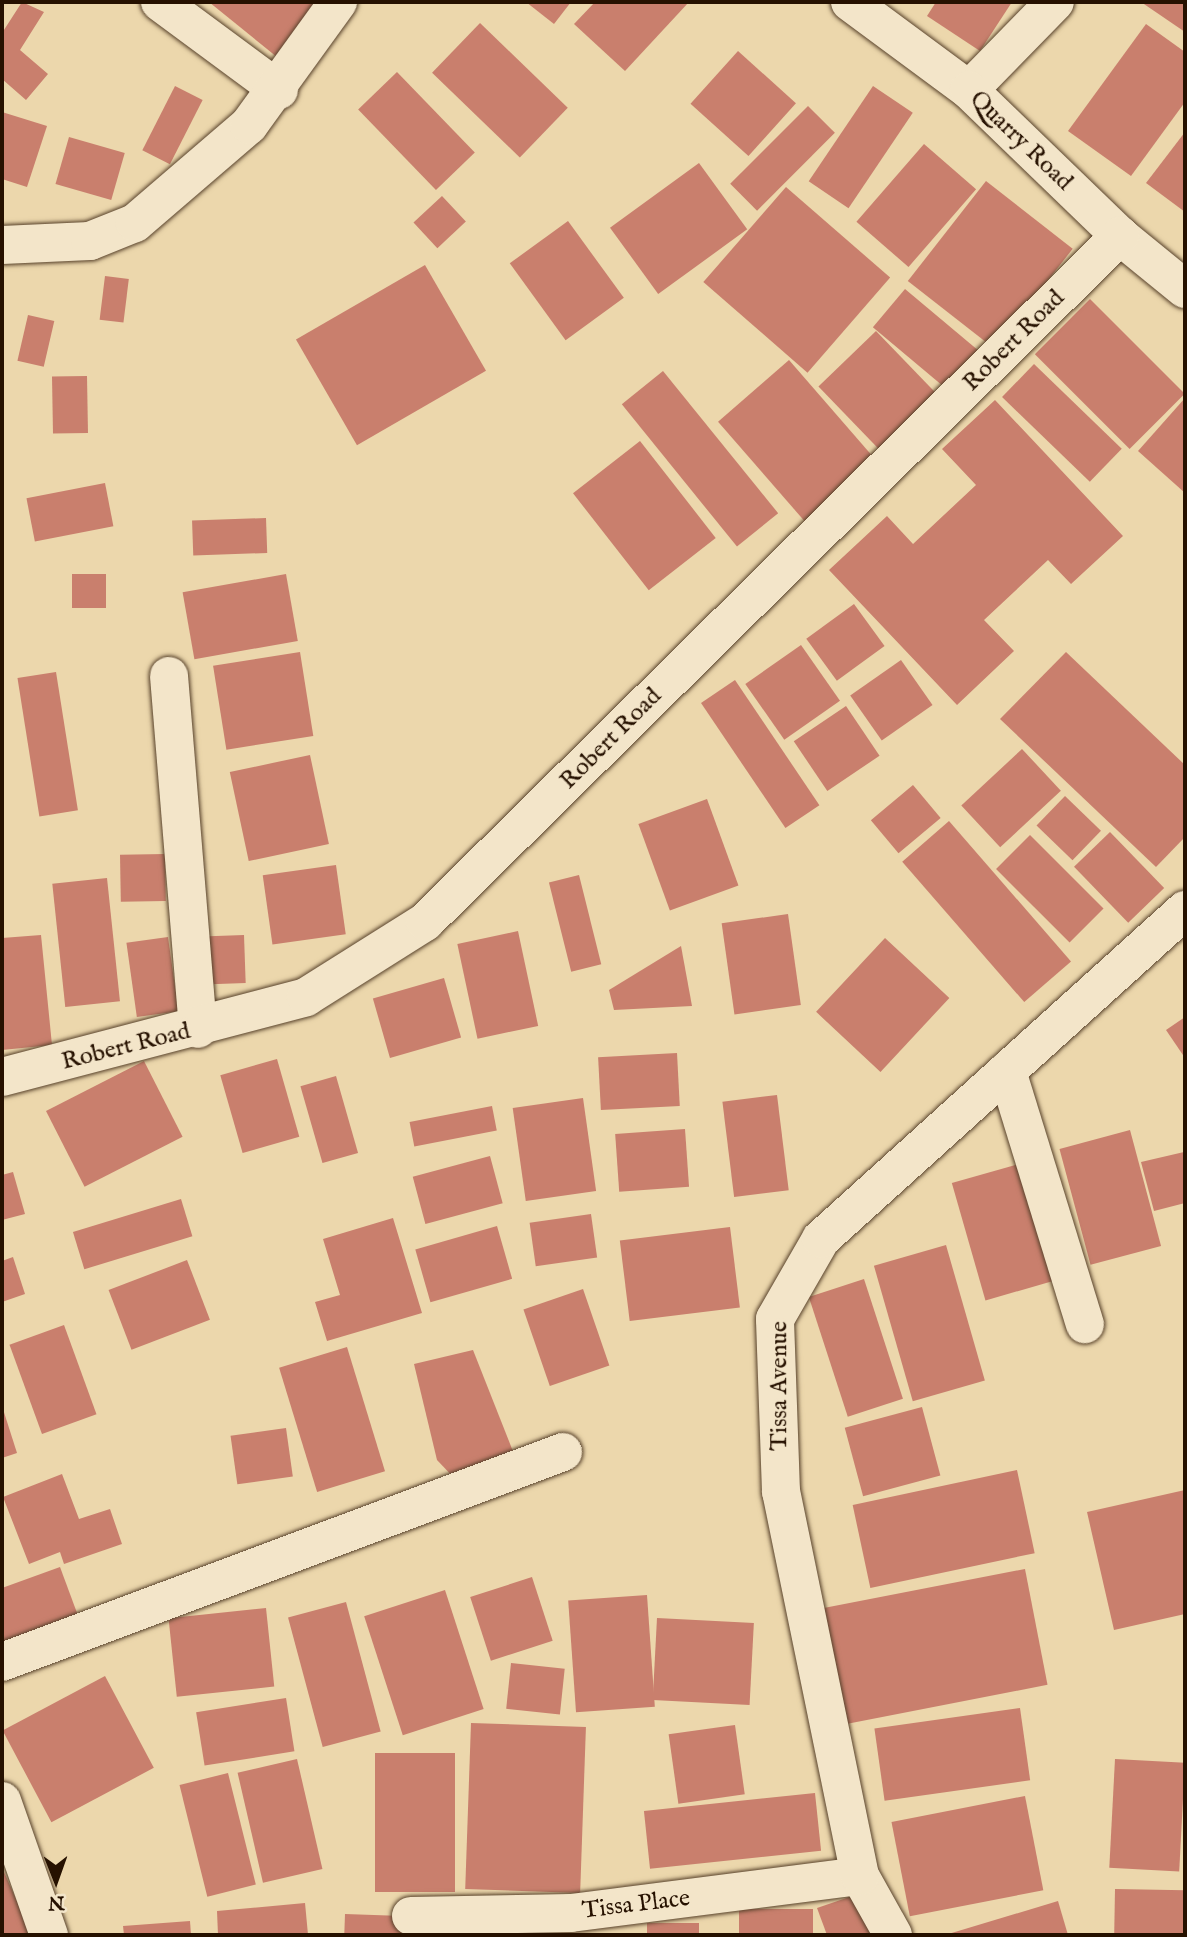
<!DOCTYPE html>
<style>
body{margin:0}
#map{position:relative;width:1187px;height:1937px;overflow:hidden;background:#ecd7ac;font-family:"IM FELL English",serif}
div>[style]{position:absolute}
.building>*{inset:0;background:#c97f6d;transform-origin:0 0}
.roads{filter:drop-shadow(0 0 2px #58422b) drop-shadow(0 0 2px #58422b)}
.minor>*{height:38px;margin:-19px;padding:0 19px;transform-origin:19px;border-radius:19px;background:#f3e5c9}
.tertiary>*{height:38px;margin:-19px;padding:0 19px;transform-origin:19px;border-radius:19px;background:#f3e5c9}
span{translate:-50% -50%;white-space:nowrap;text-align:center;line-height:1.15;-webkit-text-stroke:5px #f3e5c9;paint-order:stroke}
.street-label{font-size:24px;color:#261100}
.frame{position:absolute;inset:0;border:4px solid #261100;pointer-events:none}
.north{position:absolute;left:21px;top:1846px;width:70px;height:70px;-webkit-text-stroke:5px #f3e5c9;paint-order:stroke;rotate:179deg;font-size:19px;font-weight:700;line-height:28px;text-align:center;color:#261100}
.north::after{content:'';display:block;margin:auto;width:24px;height:32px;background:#261100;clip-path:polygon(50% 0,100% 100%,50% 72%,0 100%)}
</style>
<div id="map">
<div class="building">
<i style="clip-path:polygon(22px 2px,44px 12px,20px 50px,48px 74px,26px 100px,2px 79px,2px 33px)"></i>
<i style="clip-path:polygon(209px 2px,327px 2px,288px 66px)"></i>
<i style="clip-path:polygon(526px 2px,571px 2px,554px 24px)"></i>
<i style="clip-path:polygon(595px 2px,689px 2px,625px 71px,574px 24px)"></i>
<i style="clip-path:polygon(936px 2px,1012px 2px,980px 51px,927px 16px)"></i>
<i style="clip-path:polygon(1141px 2px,1185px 2px,1185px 32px)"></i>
<i style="left:480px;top:23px;width:122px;height:69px;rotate:44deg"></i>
<i style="clip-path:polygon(1146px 24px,1185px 52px,1185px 102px,1131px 176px,1068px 131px)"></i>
<i style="left:738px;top:51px;width:78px;height:71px;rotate:42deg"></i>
<i style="left:397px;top:72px;width:112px;height:54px;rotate:46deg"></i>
<i style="left:175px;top:86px;width:31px;height:72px;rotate:27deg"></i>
<i style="left:873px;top:86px;width:48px;height:115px;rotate:34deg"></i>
<i style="left:808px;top:106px;width:38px;height:110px;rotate:45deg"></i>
<i style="clip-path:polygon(2px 112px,47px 126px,27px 187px,2px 179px)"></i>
<i style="clip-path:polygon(1185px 132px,1185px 212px,1146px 183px)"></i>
<i style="left:69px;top:137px;width:58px;height:49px;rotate:16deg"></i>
<i style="left:924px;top:144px;width:69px;height:103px;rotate:41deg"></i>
<i style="left:699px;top:163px;width:82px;height:110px;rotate:54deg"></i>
<i style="left:986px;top:181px;width:110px;height:127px;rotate:38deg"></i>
<i style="left:786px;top:187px;width:138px;height:126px;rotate:41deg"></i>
<i style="left:442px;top:196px;width:35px;height:39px;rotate:47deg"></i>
<i style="left:568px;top:221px;width:95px;height:72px;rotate:54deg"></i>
<i style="left:425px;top:265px;width:122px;height:149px;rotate:60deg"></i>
<i style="left:105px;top:276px;width:24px;height:44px;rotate:7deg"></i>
<i style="left:905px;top:289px;width:109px;height:50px;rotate:40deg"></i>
<i style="left:1090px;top:299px;width:134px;height:78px;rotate:45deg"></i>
<i style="left:28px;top:315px;width:27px;height:47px;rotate:13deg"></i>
<i style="left:876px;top:331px;width:109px;height:80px;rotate:46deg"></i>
<i style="left:789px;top:360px;width:133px;height:94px;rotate:49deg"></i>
<i style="left:1034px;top:364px;width:122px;height:46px;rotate:44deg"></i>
<i style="left:663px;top:371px;width:183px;height:53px;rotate:51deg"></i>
<i style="left:87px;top:376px;width:57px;height:35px;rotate:89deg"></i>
<i style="clip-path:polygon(1185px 398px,1185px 493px,1138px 451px)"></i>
<i style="clip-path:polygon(995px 400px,1123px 536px,1071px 584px,1048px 560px,984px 620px,1014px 651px,957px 705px,829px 570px,887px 516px,913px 544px,976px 485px,942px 449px)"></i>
<i style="left:640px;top:441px;width:123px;height:85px;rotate:52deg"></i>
<i style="left:105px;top:483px;width:44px;height:80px;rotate:79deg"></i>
<i style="left:266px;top:518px;width:35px;height:74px;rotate:88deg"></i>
<i style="left:72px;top:574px;width:34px;height:34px"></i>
<i style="left:286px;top:574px;width:68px;height:105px;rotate:80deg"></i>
<i style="left:854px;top:604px;width:52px;height:59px;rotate:54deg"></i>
<i style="left:801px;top:645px;width:68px;height:68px;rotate:55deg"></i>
<i style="left:300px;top:652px;width:85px;height:88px;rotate:81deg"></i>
<i style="clip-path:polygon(1066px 652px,1185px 765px,1185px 837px,1156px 867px,1000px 719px)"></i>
<i style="left:901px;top:660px;width:55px;height:62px;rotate:55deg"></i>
<i style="left:56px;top:672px;width:140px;height:39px;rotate:81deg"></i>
<i style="left:735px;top:680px;width:151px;height:41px;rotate:56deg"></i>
<i style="left:846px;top:706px;width:60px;height:63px;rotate:56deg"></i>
<i style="left:1022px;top:749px;width:57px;height:83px;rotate:47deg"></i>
<i style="left:310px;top:755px;width:91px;height:82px;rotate:78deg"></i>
<i style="left:913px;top:785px;width:43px;height:55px;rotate:50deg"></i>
<i style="left:1065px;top:796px;width:50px;height:41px;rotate:44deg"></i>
<i style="left:707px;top:799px;width:92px;height:73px;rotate:70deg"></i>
<i style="left:949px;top:821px;width:186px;height:62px;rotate:49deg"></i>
<i style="left:1110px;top:832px;width:78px;height:50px;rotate:46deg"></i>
<i style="left:1030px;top:835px;width:104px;height:48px;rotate:45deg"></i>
<i style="left:165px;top:854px;width:47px;height:45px;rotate:89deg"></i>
<i style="left:336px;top:865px;width:70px;height:74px;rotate:82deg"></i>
<i style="left:579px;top:875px;width:92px;height:31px;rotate:76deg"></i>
<i style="left:107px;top:878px;width:124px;height:55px;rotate:84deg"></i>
<i style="left:788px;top:914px;width:92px;height:67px;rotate:82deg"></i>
<i style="left:518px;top:931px;width:97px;height:62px;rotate:78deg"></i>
<i style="clip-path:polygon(41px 935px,52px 1045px,2px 1050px,2px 938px)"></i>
<i style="left:244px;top:935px;width:48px;height:35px;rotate:88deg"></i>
<i style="left:168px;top:937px;width:75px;height:42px;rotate:82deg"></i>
<i style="left:885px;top:938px;width:88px;height:101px;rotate:43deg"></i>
<i style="clip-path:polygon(681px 946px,692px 1006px,614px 1010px,609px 990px)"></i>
<i style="left:444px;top:978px;width:62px;height:74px;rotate:74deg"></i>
<i style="clip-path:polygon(1185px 1017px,1185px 1058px,1166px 1030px)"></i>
<i style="left:677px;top:1053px;width:53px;height:79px;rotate:87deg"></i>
<i style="left:277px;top:1059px;width:81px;height:59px;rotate:74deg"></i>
<i style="left:144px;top:1061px;width:85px;height:110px;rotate:63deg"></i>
<i style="left:336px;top:1076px;width:80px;height:37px;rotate:74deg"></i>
<i style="left:777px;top:1095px;width:96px;height:55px;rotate:83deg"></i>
<i style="left:583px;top:1098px;width:94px;height:71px;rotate:82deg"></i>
<i style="left:492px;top:1106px;width:25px;height:84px;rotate:79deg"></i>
<i style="left:685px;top:1129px;width:58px;height:70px;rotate:86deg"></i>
<i style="left:1130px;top:1130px;width:120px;height:73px;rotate:75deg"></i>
<i style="clip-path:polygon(1184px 1152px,1185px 1203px,1154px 1211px,1141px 1162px)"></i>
<i style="left:490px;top:1156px;width:49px;height:80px;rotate:75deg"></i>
<i style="left:1022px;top:1163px;width:122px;height:73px;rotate:74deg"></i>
<i style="clip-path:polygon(13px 1172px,25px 1214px,2px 1220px,2px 1175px)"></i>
<i style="left:181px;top:1199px;width:39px;height:113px;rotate:73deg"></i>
<i style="left:591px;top:1214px;width:44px;height:62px;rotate:82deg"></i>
<i style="clip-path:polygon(393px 1218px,422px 1313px,327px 1341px,315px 1302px,340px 1295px,323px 1239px)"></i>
<i style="left:497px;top:1226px;width:55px;height:85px;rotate:74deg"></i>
<i style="left:730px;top:1227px;width:81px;height:111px;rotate:83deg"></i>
<i style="left:946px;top:1245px;width:141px;height:75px;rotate:74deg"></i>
<i style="clip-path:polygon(13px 1257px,25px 1294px,2px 1302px,2px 1261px)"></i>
<i style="left:187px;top:1260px;width:64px;height:84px;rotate:69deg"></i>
<i style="left:864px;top:1279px;width:126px;height:58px;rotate:72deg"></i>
<i style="left:583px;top:1289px;width:81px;height:63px;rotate:71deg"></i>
<i style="left:64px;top:1325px;width:95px;height:58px;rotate:70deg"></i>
<i style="left:347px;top:1347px;width:130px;height:71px;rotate:73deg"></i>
<i style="clip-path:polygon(473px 1350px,516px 1459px,457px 1481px,437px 1460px,414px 1364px)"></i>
<i style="clip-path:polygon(2px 1406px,17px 1453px,2px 1458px)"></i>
<i style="left:922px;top:1407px;width:71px;height:80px;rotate:75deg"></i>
<i style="left:286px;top:1428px;width:49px;height:56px;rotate:82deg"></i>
<i style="left:1017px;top:1470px;width:85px;height:168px;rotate:78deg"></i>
<i style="clip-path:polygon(62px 1474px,79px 1519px,110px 1509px,122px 1544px,64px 1564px,60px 1552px,29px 1564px,3px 1497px)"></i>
<i style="clip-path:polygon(1185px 1490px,1185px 1614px,1114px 1630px,1087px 1512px)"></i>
<i style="clip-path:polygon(60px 1567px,80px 1621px,2px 1649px,2px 1588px)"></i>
<i style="left:1025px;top:1569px;width:118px;height:205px;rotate:79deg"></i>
<i style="left:532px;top:1577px;width:67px;height:65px;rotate:72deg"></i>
<i style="left:445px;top:1590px;width:125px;height:85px;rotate:72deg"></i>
<i style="left:647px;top:1595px;width:112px;height:79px;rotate:86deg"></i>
<i style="left:346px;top:1602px;width:134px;height:60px;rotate:75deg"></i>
<i style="left:266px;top:1608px;width:79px;height:98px;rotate:84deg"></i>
<i style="left:657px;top:1618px;width:97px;height:82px;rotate:3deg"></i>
<i style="left:511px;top:1663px;width:54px;height:46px;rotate:6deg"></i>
<i style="left:105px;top:1676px;width:104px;height:116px;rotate:62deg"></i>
<i style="left:286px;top:1698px;width:54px;height:91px;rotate:81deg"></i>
<i style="left:1020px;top:1708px;width:73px;height:147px;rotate:82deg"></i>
<i style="left:471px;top:1723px;width:115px;height:166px;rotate:2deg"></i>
<i style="left:735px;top:1725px;width:70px;height:67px;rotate:82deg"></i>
<i style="left:375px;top:1753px;width:80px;height:139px"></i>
<i style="left:297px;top:1759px;width:113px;height:61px;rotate:77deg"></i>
<i style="left:1115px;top:1759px;width:70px;height:109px;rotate:3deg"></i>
<i style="left:228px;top:1773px;width:115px;height:50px;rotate:76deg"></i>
<i style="left:815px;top:1793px;width:58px;height:172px;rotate:84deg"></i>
<i style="left:1025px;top:1796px;width:96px;height:136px;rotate:79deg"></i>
<i style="clip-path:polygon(4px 1872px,32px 1935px,2px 1935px)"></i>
<i style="left:1115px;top:1889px;width:70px;height:46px;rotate:1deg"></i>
<i style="clip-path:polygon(867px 1891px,882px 1935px,827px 1935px,817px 1908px)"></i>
<i style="clip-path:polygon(1058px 1901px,1068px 1935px,945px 1935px)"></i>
<i style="clip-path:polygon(305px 1903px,308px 1935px,218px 1935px,217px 1911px)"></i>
<i style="left:739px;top:1909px;width:74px;height:26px"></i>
<i style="left:345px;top:1914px;width:72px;height:21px;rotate:2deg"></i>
<i style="clip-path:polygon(190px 1921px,191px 1935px,124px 1935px,123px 1926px)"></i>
<i style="left:699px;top:1923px;width:12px;height:52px;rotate:90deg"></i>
</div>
<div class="roads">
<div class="minor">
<i style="left:160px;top:2px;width:148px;rotate:36.5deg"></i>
<i style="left:969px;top:90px;width:123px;rotate:-45.7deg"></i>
<i style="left:2px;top:245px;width:88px;rotate:-2.6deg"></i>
<i style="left:90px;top:241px;width:48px;rotate:-21.8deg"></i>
<i style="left:135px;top:223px;width:150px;rotate:-40.7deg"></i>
<i style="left:249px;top:125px;width:152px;rotate:-54.1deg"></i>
<i style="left:169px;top:676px;width:354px;rotate:85.3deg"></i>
<i style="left:1007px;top:1071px;width:265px;rotate:72.9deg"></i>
<i style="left:2px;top:1662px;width:599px;rotate:-20.52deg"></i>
<i style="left:2px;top:1801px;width:142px;rotate:70.7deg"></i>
<i style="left:411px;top:1916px;width:160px;rotate:-1.1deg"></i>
<i style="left:571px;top:1913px;width:291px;rotate:-7.3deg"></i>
<i style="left:893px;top:1935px;width:68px;rotate:-119.2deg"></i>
<i style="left:860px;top:1876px;width:392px;rotate:-101.6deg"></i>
<i style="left:781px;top:1492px;width:173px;rotate:-92deg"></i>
<i style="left:775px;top:1319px;width:92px;rotate:-60.1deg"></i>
<i style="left:821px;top:1239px;width:491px;rotate:-42.1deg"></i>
</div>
<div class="tertiary">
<i style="left:850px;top:2px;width:148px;rotate:36.5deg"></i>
<i style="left:969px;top:90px;width:210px;rotate:44deg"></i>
<i style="left:1120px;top:236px;width:84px;rotate:39.2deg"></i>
<i style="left:2px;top:1077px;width:314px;rotate:-14.7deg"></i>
<i style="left:306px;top:997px;width:141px;rotate:-32.2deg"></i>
<i style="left:425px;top:922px;width:977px;rotate:-44.63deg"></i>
</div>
</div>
<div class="street-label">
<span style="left:1021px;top:141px;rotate:44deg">Quarry Road</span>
<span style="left:1014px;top:341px;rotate:-45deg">Robert Road</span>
<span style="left:611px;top:739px;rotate:-45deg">Robert Road</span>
<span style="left:126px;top:1047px;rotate:-14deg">Robert Road</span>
<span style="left:780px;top:1386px;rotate:-90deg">Tissa Avenue</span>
<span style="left:636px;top:1905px;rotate:-7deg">Tissa Place</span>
</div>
<div class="frame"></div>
<div class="north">N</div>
</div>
